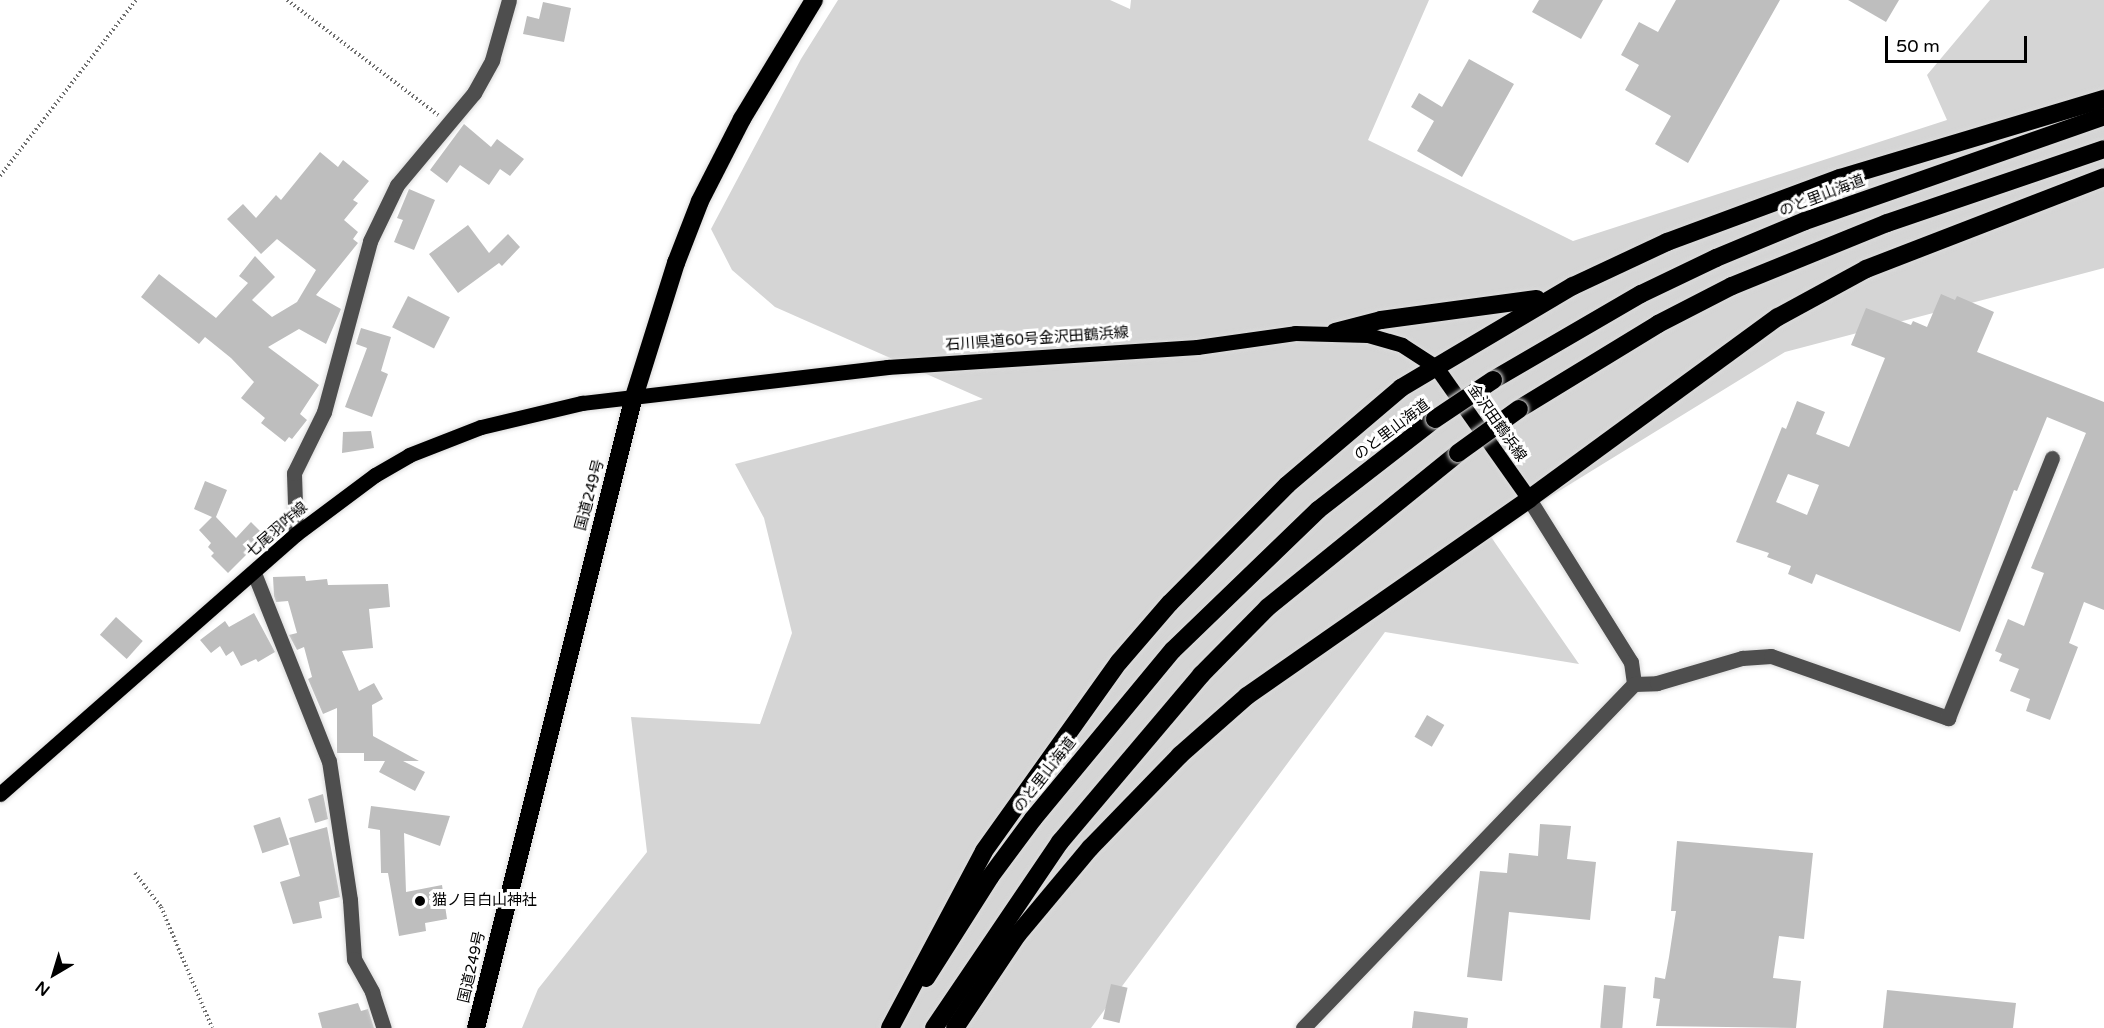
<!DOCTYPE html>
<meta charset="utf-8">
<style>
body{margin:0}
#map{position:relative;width:2104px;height:1028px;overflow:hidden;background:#fff;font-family:"Varela Round","Noto Sans JP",sans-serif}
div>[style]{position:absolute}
.green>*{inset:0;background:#d5d5d5}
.building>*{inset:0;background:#bebebe;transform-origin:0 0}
.path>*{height:4px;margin-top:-2px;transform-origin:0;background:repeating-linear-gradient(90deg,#707070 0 1.5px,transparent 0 4.5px)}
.roads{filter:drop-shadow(0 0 2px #dbdbdb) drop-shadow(0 0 2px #dbdbdb)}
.minor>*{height:15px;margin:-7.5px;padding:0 7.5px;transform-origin:7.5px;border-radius:7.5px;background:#4e4e4e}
.major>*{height:15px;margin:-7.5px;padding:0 7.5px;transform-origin:7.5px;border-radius:7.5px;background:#000}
.highway>*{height:18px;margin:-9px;padding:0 9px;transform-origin:9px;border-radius:9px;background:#000}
.bridges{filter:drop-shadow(0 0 2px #dbdbdb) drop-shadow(0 0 2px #dbdbdb)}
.highway-bridge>*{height:18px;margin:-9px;padding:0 9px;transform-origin:9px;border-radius:9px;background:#000}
.dots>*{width:16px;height:16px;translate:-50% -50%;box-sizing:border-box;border:3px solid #fff;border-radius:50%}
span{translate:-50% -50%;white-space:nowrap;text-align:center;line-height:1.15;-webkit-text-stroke:6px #fff;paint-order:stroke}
.street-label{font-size:15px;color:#000}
.poi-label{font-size:15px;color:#000}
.left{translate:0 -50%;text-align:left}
.north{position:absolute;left:24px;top:944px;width:60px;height:60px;-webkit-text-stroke:4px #fff;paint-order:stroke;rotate:218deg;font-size:16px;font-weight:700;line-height:24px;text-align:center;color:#000}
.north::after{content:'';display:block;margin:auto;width:21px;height:27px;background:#000;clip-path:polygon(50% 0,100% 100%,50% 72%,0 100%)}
.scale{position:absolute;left:1885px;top:36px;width:142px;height:27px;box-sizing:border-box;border:3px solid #000;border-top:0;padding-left:8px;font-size:18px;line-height:21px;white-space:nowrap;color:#000;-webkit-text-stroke:4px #fff;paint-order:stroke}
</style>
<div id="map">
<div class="green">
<i style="clip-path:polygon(838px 0,1110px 0,1130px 9px,1131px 0,1429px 0,1368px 140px,1573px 241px,1947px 120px,1927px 75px,1990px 0,2104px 0,2104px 268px,1785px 352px,1489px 534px,1579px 664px,1385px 632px,1091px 1028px,522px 1028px,538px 989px,647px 852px,631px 717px,760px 724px,792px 633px,764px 518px,735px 464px,983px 399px,775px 307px,732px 270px,711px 229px,801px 59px)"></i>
</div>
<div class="building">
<i style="clip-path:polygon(1539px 0,1603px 0,1581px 39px,1532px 12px)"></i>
<i style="clip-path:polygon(1676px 0,1780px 0,1688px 163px,1655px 144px,1671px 116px,1625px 90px,1639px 65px,1621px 55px,1639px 22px,1658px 32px)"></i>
<i style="clip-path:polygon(1848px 0,1899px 0,1886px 22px)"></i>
<i style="clip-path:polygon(543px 2px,571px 8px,564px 42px,523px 34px,527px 16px,539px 19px)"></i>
<i style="clip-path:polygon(1469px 59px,1514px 84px,1462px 177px,1417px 151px,1434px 121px,1411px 107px,1419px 93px,1442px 107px)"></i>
<i style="clip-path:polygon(464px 124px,491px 147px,497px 139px,524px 159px,510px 176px,500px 169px,489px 185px,460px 165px,447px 183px,430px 170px)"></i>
<i style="clip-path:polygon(320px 152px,338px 167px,343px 160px,369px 181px,353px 200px,358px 203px,344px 220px,358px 232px,353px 239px,358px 243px,316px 295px,341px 309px,326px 344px,299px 329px,268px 347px,319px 385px,300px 414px,307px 420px,292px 439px,289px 437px,285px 442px,261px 423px,265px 418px,241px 398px,254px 382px,231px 358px,205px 337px,199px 344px,141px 297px,159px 274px,216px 318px,248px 283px,239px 276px,255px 256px,275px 277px,252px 300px,272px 317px,297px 302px,316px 270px,277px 239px,261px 254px,227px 219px,243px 204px,256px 218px,276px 195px,281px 200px)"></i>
<i style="clip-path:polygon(409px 189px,435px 200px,414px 250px,394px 242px,403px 220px,397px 218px)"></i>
<i style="clip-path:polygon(468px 225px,489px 253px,508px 234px,520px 247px,502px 266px,499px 263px,458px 293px,429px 254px)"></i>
<i style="clip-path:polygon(evenodd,1941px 294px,1955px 300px,1957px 296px,1994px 312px,1977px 352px,2104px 402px,2104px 610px,2084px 602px,2069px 643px,2078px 647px,2050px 720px,2026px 711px,2030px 699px,2010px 691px,2019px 669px,1999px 661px,2002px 654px,1995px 651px,2008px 619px,2024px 626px,2044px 573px,2031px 568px,2086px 433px,2047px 417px,2017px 491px,2014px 490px,1960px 632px,1816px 574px,1812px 584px,1788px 574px,1791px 566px,1767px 557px,1769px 553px,1736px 542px,1782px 427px,1786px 429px,1797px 401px,1825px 412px,1816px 434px,1849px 447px,1885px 358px,1851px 345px,1866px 308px,1911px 325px,1913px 321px,1927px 327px,1941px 294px,1788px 474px,1819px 485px,1807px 515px,1776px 502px,1788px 474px)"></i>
<i style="left:408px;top:296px;width:47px;height:35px;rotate:27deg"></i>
<i style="clip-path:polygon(361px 328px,391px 337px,381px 371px,388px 374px,372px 417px,345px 407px,367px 348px,356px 344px)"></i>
<i style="clip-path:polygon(371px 431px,374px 448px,342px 453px,343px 432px)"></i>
<i style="clip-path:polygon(205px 481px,227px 490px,216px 517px,236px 538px,251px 522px,262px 533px,257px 537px,260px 541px,228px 573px,211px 556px,214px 553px,208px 547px,211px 543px,199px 530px,212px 517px,194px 509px)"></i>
<i style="clip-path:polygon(305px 576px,306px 581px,327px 579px,328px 585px,388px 584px,390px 607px,369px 609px,373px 648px,342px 651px,359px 691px,374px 683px,383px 699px,372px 705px,373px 736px,419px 761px,403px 761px,425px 772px,415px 791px,379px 772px,385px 761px,364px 761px,364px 753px,337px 753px,337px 708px,323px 714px,308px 679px,312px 677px,304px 647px,297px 650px,289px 635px,297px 633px,288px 601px,276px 602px,274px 596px,273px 577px)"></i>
<i style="clip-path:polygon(254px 613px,275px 652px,258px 662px,256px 659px,241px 666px,233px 651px,226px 656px,220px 646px,211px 653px,200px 640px,225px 621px,229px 627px)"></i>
<i style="left:116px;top:617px;width:36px;height:24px;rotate:42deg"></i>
<i style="left:1427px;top:715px;width:20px;height:25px;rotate:30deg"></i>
<i style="clip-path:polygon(323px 794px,328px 819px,315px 823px,308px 799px)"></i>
<i style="clip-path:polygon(371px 806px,450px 816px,440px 846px,404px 833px,406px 892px,442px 885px,447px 919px,425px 923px,426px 931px,399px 936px,388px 873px,381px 873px,380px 830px,368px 828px)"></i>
<i style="left:280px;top:817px;width:29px;height:28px;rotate:72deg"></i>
<i style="clip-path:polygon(1540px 824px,1571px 826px,1567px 859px,1596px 862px,1590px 920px,1509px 912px,1502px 981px,1467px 977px,1480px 871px,1507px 873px,1509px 853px,1538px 856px)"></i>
<i style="clip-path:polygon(327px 827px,340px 897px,319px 902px,322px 918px,293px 924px,280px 882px,300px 876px,289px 838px)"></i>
<i style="clip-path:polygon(1677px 841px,1813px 853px,1804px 939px,1779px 936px,1773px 978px,1801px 981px,1796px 1028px,1656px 1026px,1660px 999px,1653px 998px,1655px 977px,1665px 979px,1669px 957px,1676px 911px,1671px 911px)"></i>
<i style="left:1111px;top:984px;width:17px;height:36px;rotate:13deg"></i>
<i style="left:1604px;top:985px;width:22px;height:43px;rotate:5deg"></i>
<i style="clip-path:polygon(1887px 990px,2016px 1003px,2013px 1028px,1883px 1028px)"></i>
<i style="clip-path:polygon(358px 1003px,361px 1011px,368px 1009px,374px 1028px,322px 1028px,318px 1013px)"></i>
<i style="clip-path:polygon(1414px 1011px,1468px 1018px,1467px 1028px,1412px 1028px)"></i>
</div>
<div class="path">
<i style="left:287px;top:0;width:190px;rotate:37.3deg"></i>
<i style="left:0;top:176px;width:222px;rotate:-52.3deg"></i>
<i style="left:135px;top:873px;width:43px;rotate:52.6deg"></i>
<i style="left:161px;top:907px;width:131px;rotate:67.1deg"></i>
</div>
<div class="roads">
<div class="minor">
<i style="left:1529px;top:499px;width:192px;rotate:58deg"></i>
<i style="left:1631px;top:662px;width:22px;rotate:82deg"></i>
<i style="left:296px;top:534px;width:61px;rotate:-91.9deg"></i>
<i style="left:294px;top:473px;width:68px;rotate:-63.8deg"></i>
<i style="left:324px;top:412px;width:177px;rotate:-74.9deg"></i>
<i style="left:370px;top:241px;width:62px;rotate:-64.3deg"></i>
<i style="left:397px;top:185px;width:120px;rotate:-50.1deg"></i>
<i style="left:474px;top:93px;width:38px;rotate:-61deg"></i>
<i style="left:492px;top:60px;width:62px;rotate:-74.2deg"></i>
<i style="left:254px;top:573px;width:202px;rotate:68.3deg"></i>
<i style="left:329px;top:761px;width:141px;rotate:81.4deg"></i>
<i style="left:350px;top:900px;width:59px;rotate:86.1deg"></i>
<i style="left:354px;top:959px;width:38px;rotate:61deg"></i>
<i style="left:372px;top:992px;width:38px;rotate:72deg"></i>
<i style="left:1303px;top:1028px;width:477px;rotate:-46.1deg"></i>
<i style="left:1634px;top:684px;width:23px;rotate:-2deg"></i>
<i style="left:1657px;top:683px;width:89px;rotate:-16.4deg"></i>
<i style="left:1742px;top:658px;width:29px;rotate:-4deg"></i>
<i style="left:1771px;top:656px;width:188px;rotate:19.3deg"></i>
<i style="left:1948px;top:718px;width:280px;rotate:-68.2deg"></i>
</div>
<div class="major">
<i style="left:0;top:794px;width:394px;rotate:-41.3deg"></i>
<i style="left:296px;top:534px;width:99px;rotate:-36.8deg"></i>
<i style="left:375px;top:475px;width:39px;rotate:-30deg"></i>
<i style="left:409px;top:455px;width:77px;rotate:-21.3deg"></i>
<i style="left:481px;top:427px;width:104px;rotate:-13.4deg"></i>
<i style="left:582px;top:403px;width:307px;rotate:-6.7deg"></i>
<i style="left:887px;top:367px;width:311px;rotate:-3.7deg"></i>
<i style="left:1197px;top:347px;width:99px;rotate:-8.1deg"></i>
<i style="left:1295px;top:333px;width:73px;rotate:1.6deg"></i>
<i style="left:1368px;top:335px;width:35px;rotate:16deg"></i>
<i style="left:1402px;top:345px;width:40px;rotate:32.9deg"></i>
<i style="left:1436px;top:367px;width:161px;rotate:54.8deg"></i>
</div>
<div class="highway">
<i style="left:1335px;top:332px;width:48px;rotate:-14.6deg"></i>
<i style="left:1381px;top:320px;width:157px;rotate:-7.7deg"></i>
<i style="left:1493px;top:380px;width:171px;rotate:-30.2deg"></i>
<i style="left:1641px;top:294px;width:83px;rotate:-25.6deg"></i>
<i style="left:1716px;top:258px;width:96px;rotate:-22.6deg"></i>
<i style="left:1805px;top:221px;width:317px;rotate:-19.3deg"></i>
<i style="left:1519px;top:409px;width:163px;rotate:-31.4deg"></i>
<i style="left:1658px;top:324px;width:83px;rotate:-27.2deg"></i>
<i style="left:1732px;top:286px;width:167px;rotate:-22.1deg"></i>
<i style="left:1887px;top:223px;width:229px;rotate:-18.8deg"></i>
<i style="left:926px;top:978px;width:120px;rotate:-57.6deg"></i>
<i style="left:990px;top:877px;width:72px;rotate:-53.4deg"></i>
<i style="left:1033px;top:819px;width:219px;rotate:-50.4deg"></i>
<i style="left:1173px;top:650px;width:202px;rotate:-44deg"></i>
<i style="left:1318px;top:510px;width:148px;rotate:-37.9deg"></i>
<i style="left:476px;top:1028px;width:647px;rotate:-75.96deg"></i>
<i style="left:633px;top:400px;width:144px;rotate:-72.6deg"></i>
<i style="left:676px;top:263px;width:66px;rotate:-68.8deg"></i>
<i style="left:700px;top:201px;width:92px;rotate:-62.9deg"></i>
<i style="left:742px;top:119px;width:139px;rotate:-58.8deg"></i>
<i style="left:890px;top:1028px;width:200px;rotate:-62deg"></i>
<i style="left:984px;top:851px;width:232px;rotate:-54.5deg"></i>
<i style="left:1119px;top:662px;width:78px;rotate:-49.2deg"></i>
<i style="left:1170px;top:603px;width:166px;rotate:-45.2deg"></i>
<i style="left:1287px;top:485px;width:150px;rotate:-40.4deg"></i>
<i style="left:1401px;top:388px;width:200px;rotate:-30.7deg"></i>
<i style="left:1573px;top:286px;width:104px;rotate:-25.1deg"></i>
<i style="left:1667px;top:242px;width:184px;rotate:-20.3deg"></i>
<i style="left:1840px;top:178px;width:276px;rotate:-16.7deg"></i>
<i style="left:934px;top:1028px;width:225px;rotate:-55.9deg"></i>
<i style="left:1060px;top:842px;width:219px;rotate:-49.8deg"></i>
<i style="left:1201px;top:675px;width:95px;rotate:-45.4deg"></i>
<i style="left:1268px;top:607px;width:245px;rotate:-39deg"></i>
<i style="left:955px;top:1028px;width:113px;rotate:-56.2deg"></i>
<i style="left:1018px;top:934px;width:112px;rotate:-50.1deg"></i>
<i style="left:1090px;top:848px;width:129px;rotate:-45.9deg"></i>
<i style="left:1180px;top:755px;width:89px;rotate:-41.4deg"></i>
<i style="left:1247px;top:696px;width:344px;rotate:-34.9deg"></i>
<i style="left:1529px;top:499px;width:308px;rotate:-36.2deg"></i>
<i style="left:1778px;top:317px;width:100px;rotate:-28.6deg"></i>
<i style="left:1866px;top:269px;width:255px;rotate:-21.1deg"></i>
</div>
</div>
<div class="bridges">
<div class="highway-bridge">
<i style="left:1435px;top:419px;width:70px;rotate:-33.9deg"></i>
<i style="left:1458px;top:453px;width:75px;rotate:-35.8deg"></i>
</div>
</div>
<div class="dots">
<i style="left:420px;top:901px;background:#000"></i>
</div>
<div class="street-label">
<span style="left:1822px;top:196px;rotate:-21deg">のと里山海道</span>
<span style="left:1037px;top:339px;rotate:-4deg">石川県道60号金沢田鶴浜線</span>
<span style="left:1497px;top:423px;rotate:55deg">金沢田鶴浜線</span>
<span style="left:1392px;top:430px;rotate:-37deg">のと里山海道</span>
<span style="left:590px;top:495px;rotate:-75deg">国道249号</span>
<span style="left:277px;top:530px;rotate:-41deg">七尾羽咋線</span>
<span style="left:1045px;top:775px;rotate:-52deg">のと里山海道</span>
<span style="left:472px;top:967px;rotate:-77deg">国道249号</span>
</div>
<div class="poi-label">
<span class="left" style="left:432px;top:901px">猫ノ目白山神社</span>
</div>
<div class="north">N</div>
<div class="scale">50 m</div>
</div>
